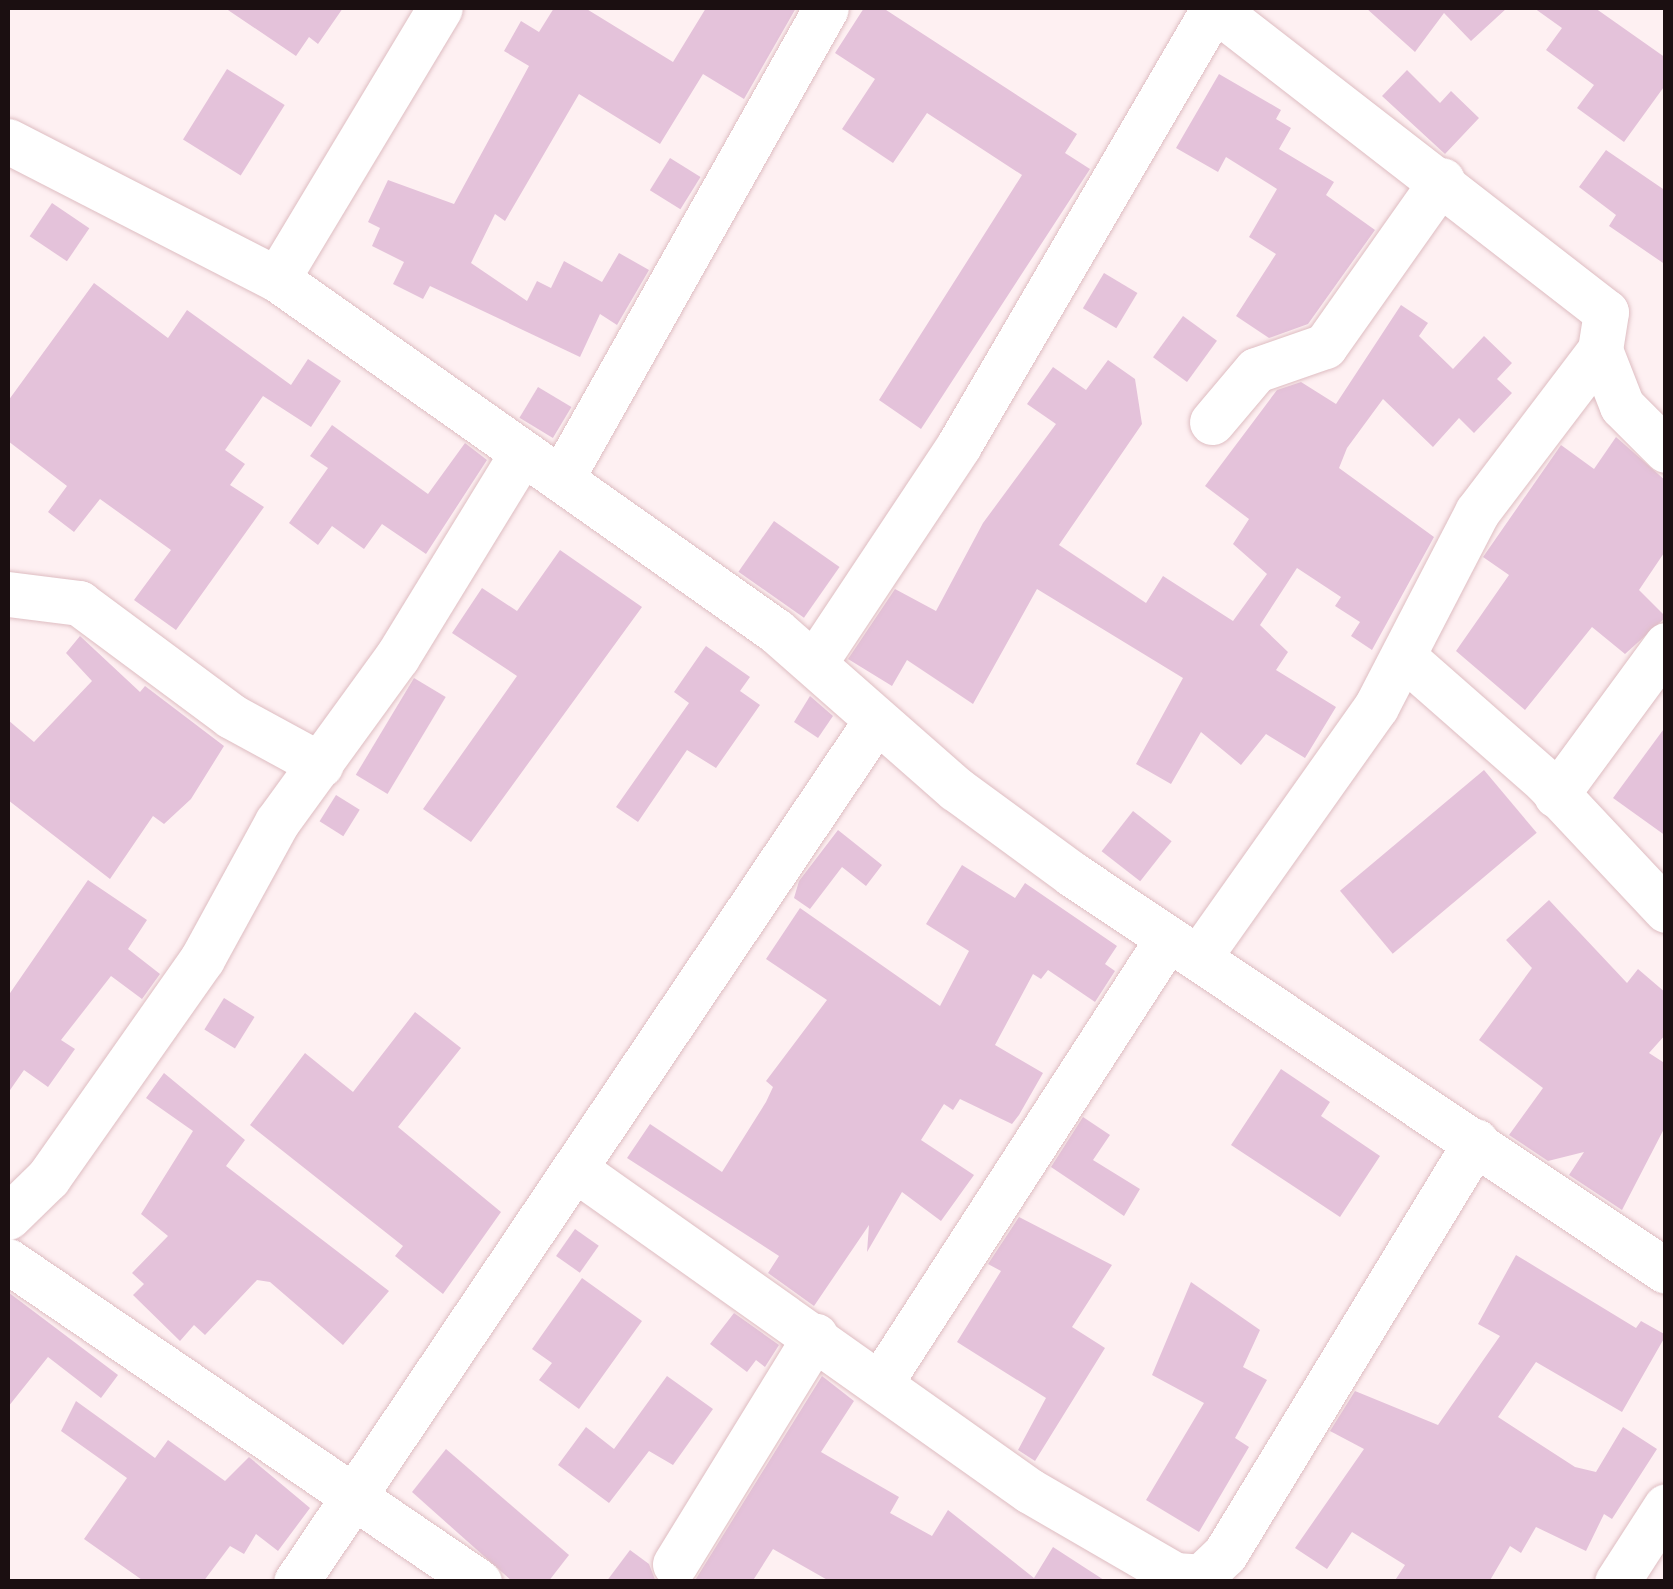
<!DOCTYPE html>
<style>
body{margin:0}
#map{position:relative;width:1673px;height:1589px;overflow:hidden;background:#fef0f2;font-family:"Varela Round",sans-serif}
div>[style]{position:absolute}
.building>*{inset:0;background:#e4c2da;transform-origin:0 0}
.roads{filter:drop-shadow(0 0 2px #debdc2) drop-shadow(0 0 2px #debdc2)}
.minor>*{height:45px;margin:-22.5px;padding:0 22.5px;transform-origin:22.5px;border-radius:22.5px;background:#fff}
span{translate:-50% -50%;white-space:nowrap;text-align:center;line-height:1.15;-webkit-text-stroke:8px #fff;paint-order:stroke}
.frame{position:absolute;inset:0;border:10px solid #1b0f11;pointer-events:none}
</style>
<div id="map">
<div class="building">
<i style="clip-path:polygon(225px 8px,343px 8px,318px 44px,309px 37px,296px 56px)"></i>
<i style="clip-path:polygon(554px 8px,585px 8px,673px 62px,706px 8px,796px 8px,744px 99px,703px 74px,660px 144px,579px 94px,505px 221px,495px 214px,471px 263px,527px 301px,537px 281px,551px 288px,564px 261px,602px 282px,619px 253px,649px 270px,617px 325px,600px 314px,580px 357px,430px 286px,423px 299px,393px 284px,404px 262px,372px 246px,380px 228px,368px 222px,388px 180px,454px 204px,529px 66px,504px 51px,521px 21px,539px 32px)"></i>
<i style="clip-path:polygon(864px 8px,883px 8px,1077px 134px,1065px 153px,1090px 169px,921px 429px,879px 400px,1022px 175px,927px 113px,893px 163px,842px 129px,875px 79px,835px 53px)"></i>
<i style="clip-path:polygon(1366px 8px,1507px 8px,1471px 41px,1444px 13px,1415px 52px)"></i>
<i style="clip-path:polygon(1534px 8px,1595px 8px,1666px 58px,1666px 84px,1624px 142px,1577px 108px,1594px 85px,1546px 50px,1562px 28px)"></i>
<i style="left:227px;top:69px;width:68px;height:83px;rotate:32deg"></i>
<i style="clip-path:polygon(1407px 70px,1440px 103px,1451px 91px,1479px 118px,1445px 154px,1382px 96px)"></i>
<i style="clip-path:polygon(1219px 74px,1281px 110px,1276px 119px,1291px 128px,1279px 149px,1334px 182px,1326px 195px,1375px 230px,1308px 324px,1269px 338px,1236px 316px,1276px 254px,1249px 237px,1277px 189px,1226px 157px,1218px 172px,1176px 148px)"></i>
<i style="clip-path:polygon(1606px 150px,1666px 191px,1666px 265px,1609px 226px,1616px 215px,1579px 187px)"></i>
<i style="left:670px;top:158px;width:36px;height:38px;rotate:32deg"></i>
<i style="left:52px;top:203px;width:45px;height:40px;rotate:34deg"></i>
<i style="left:1104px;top:273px;width:39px;height:41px;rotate:31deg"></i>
<i style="clip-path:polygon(94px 283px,168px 338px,187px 310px,291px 385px,308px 359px,341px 381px,311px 427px,263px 396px,225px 450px,245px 464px,230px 485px,264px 507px,176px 630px,134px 600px,171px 550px,100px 499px,74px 532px,48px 512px,67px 486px,8px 441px,8px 401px)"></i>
<i style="clip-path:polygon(1401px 305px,1428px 323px,1419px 336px,1453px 369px,1484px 336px,1512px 363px,1497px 379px,1512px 393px,1474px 433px,1459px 418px,1433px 447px,1383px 399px,1347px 448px,1339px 468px,1434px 537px,1372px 650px,1351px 636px,1360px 622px,1335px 606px,1341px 597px,1297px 568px,1260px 625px,1288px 652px,1276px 670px,1336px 707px,1305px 758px,1266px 734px,1241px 765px,1201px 732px,1171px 784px,1136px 764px,1183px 678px,1037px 589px,973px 704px,907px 660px,892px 686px,848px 659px,895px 589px,936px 611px,983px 523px,1056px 424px,1027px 404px,1053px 367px,1086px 390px,1108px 360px,1135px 379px,1142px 424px,1059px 545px,1146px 603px,1163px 576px,1233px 621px,1267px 574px,1233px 544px,1249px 519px,1205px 486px,1277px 390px,1301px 382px,1336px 404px)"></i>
<i style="left:1183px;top:316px;width:42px;height:51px;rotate:36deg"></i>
<i style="left:538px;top:387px;width:39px;height:36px;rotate:31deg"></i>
<i style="clip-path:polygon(332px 425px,428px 494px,465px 443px,487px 460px,426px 554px,382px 524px,364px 549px,332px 526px,318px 545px,289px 523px,328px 468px,310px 456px)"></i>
<i style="clip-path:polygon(1616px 437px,1666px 481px,1666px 550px,1639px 590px,1666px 617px,1625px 654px,1592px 627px,1525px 710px,1456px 651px,1509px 575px,1483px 557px,1561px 445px,1594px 469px)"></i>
<i style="left:774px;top:521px;width:80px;height:62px;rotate:35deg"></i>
<i style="clip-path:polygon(560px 550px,642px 607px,471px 842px,423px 809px,517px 676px,452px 633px,482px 588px,517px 611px)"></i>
<i style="clip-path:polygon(80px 636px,140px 692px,145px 686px,224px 746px,191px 799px,164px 824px,153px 816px,110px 879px,8px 800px,8px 720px,34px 742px,92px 681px,66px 653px)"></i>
<i style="clip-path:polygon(706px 646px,750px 677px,740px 691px,760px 705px,716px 768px,687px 750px,638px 822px,616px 807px,689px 703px,674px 692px)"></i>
<i style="left:414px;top:678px;width:37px;height:113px;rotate:31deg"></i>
<i style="clip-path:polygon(810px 696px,833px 716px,818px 738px,794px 722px)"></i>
<i style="clip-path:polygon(1666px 726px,1666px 836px,1613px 798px)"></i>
<i style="left:1484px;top:770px;width:82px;height:188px;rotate:50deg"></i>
<i style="left:336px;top:795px;width:28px;height:31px;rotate:32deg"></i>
<i style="left:1133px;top:811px;width:49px;height:51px;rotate:38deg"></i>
<i style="clip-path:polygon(838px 830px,882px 865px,866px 886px,842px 867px,810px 909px,794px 898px,799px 881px)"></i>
<i style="clip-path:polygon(962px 865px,1015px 898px,1025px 883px,1117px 946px,1105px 964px,1115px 971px,1095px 1002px,1048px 970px,1041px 979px,1033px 974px,995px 1045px,1043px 1073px,1019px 1115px,1012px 1124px,960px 1099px,953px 1110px,944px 1104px,921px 1140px,974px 1175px,941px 1221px,902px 1192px,867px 1252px,869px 1225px,814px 1306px,768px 1273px,779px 1256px,627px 1158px,650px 1124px,722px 1172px,766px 1102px,773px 1087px,766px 1081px,827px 1000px,766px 959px,800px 908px,940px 1006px,969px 951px,926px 924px)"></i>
<i style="clip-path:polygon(88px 880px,147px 920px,128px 949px,160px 974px,142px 999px,111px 976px,61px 1040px,75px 1049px,48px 1087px,24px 1070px,8px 1093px,8px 996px)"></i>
<i style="clip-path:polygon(1549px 900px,1627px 983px,1638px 969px,1666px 993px,1666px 1034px,1649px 1053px,1666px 1064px,1666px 1125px,1622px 1210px,1569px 1175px,1584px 1152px,1548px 1161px,1509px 1135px,1543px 1088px,1479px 1040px,1532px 968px,1506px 940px)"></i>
<i style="left:224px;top:998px;width:36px;height:37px;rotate:32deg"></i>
<i style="clip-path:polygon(415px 1012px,461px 1048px,398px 1127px,501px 1212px,443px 1294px,395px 1256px,403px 1246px,250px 1125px,305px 1053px,353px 1092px)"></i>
<i style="clip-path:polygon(1281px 1069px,1330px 1102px,1321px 1116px,1380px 1156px,1340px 1217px,1231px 1145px)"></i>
<i style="clip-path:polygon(164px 1073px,245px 1140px,226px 1166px,389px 1291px,343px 1345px,270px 1282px,257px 1280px,205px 1335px,194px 1325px,180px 1341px,133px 1295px,144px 1284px,132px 1273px,168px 1236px,141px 1214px,193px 1131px,146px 1098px)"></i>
<i style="clip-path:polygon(1083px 1117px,1110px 1135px,1093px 1160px,1140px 1189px,1124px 1216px,1051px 1167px)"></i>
<i style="clip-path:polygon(1019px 1217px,1112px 1265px,1072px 1327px,1105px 1348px,1035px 1461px,1018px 1450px,1046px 1398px,957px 1342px,1001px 1271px,988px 1264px)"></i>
<i style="left:575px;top:1229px;width:29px;height:33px;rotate:35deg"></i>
<i style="clip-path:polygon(1516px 1255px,1636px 1328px,1641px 1321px,1666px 1335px,1622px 1412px,1536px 1362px,1498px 1417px,1575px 1467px,1596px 1472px,1623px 1427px,1657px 1449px,1612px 1519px,1604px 1514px,1586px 1551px,1536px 1527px,1521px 1553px,1510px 1546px,1489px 1582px,1394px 1582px,1405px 1565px,1352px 1532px,1327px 1569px,1295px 1548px,1364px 1449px,1330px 1431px,1355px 1391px,1438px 1425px,1500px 1336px,1478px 1324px)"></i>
<i style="clip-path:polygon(582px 1278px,642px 1321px,579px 1409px,539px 1380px,552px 1363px,532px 1349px)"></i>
<i style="clip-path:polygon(1191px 1282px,1260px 1330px,1243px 1367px,1267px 1380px,1235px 1438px,1249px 1447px,1199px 1532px,1146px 1500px,1204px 1403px,1152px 1375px)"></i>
<i style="clip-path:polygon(8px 1292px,118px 1375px,101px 1398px,48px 1357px,8px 1407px)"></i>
<i style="clip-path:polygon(734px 1313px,779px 1345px,765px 1367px,756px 1360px,747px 1372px,710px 1344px)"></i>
<i style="clip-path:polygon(667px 1376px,713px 1409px,673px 1465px,649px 1451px,609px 1503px,558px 1465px,586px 1427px,614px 1449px)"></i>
<i style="clip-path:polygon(822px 1376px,854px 1401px,821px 1452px,899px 1497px,890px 1513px,932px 1536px,948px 1510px,1034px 1578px,1053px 1547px,1107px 1582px,831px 1582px,773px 1549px,752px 1582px,694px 1582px)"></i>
<i style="clip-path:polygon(76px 1401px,155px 1458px,168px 1440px,225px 1481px,249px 1457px,310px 1508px,278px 1551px,256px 1534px,244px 1554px,230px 1546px,203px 1582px,145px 1582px,84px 1539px,127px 1478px,61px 1431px)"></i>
<i style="clip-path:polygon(446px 1449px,569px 1555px,548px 1582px,513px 1582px,412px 1492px)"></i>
<i style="clip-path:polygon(630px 1550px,649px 1564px,656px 1582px,606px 1582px)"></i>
</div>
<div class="roads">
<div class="minor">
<i style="left:1214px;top:8px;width:496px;rotate:37.8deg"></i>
<i style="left:1606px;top:312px;width:38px;rotate:99deg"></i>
<i style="left:1600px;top:350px;width:60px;rotate:68.6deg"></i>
<i style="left:1622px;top:406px;width:62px;rotate:45deg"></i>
<i style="left:8px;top:141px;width:302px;rotate:27.2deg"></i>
<i style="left:277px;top:279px;width:611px;rotate:35.2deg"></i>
<i style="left:776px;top:631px;width:240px;rotate:41.3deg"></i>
<i style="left:956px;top:789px;width:144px;rotate:36.2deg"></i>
<i style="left:1072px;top:874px;width:714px;rotate:33.76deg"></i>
<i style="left:277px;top:279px;width:316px;rotate:-59deg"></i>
<i style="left:1212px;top:422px;width:68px;rotate:-49.8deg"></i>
<i style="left:1256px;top:370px;width:73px;rotate:-19.2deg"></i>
<i style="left:1325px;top:346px;width:203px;rotate:-54.8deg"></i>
<i style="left:561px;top:479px;width:540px;rotate:-60.64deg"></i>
<i style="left:8px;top:594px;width:72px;rotate:7.2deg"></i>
<i style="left:79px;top:603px;width:189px;rotate:36.6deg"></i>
<i style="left:231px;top:716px;width:102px;rotate:28.6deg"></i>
<i style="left:1406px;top:659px;width:185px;rotate:41.3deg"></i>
<i style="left:1545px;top:781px;width:177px;rotate:46.8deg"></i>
<i style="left:815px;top:662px;width:260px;rotate:-56.4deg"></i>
<i style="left:959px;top:445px;width:506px;rotate:-59.74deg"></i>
<i style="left:1556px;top:795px;width:186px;rotate:-53.7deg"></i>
<i style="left:1201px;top:954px;width:303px;rotate:-54.7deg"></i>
<i style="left:1376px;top:707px;width:220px;rotate:-62.6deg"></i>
<i style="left:1477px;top:512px;width:203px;rotate:-52.8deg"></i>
<i style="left:575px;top:1169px;width:557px;rotate:35.29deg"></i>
<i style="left:1030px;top:1491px;width:168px;rotate:30.1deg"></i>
<i style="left:1175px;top:1575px;width:26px;rotate:4deg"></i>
<i style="left:1201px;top:1577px;width:33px;rotate:-44deg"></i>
<i style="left:1225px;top:1554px;width:483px;rotate:-58.7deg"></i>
<i style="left:8px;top:1217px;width:56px;rotate:-44.3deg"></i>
<i style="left:48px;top:1178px;width:268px;rotate:-54.9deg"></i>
<i style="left:202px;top:959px;width:156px;rotate:-61.3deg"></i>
<i style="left:277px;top:822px;width:204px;rotate:-54deg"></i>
<i style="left:397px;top:657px;width:237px;rotate:-58.5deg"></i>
<i style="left:8px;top:1261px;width:570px;rotate:34.28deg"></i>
<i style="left:882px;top:1380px;width:526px;rotate:-57.09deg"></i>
<i style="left:675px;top:1564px;width:268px;rotate:-58.4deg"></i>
<i style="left:296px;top:1582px;width:1037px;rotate:-56.05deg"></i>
<i style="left:1617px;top:1582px;width:90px;rotate:-57.2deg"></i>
</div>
</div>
<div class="frame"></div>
</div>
